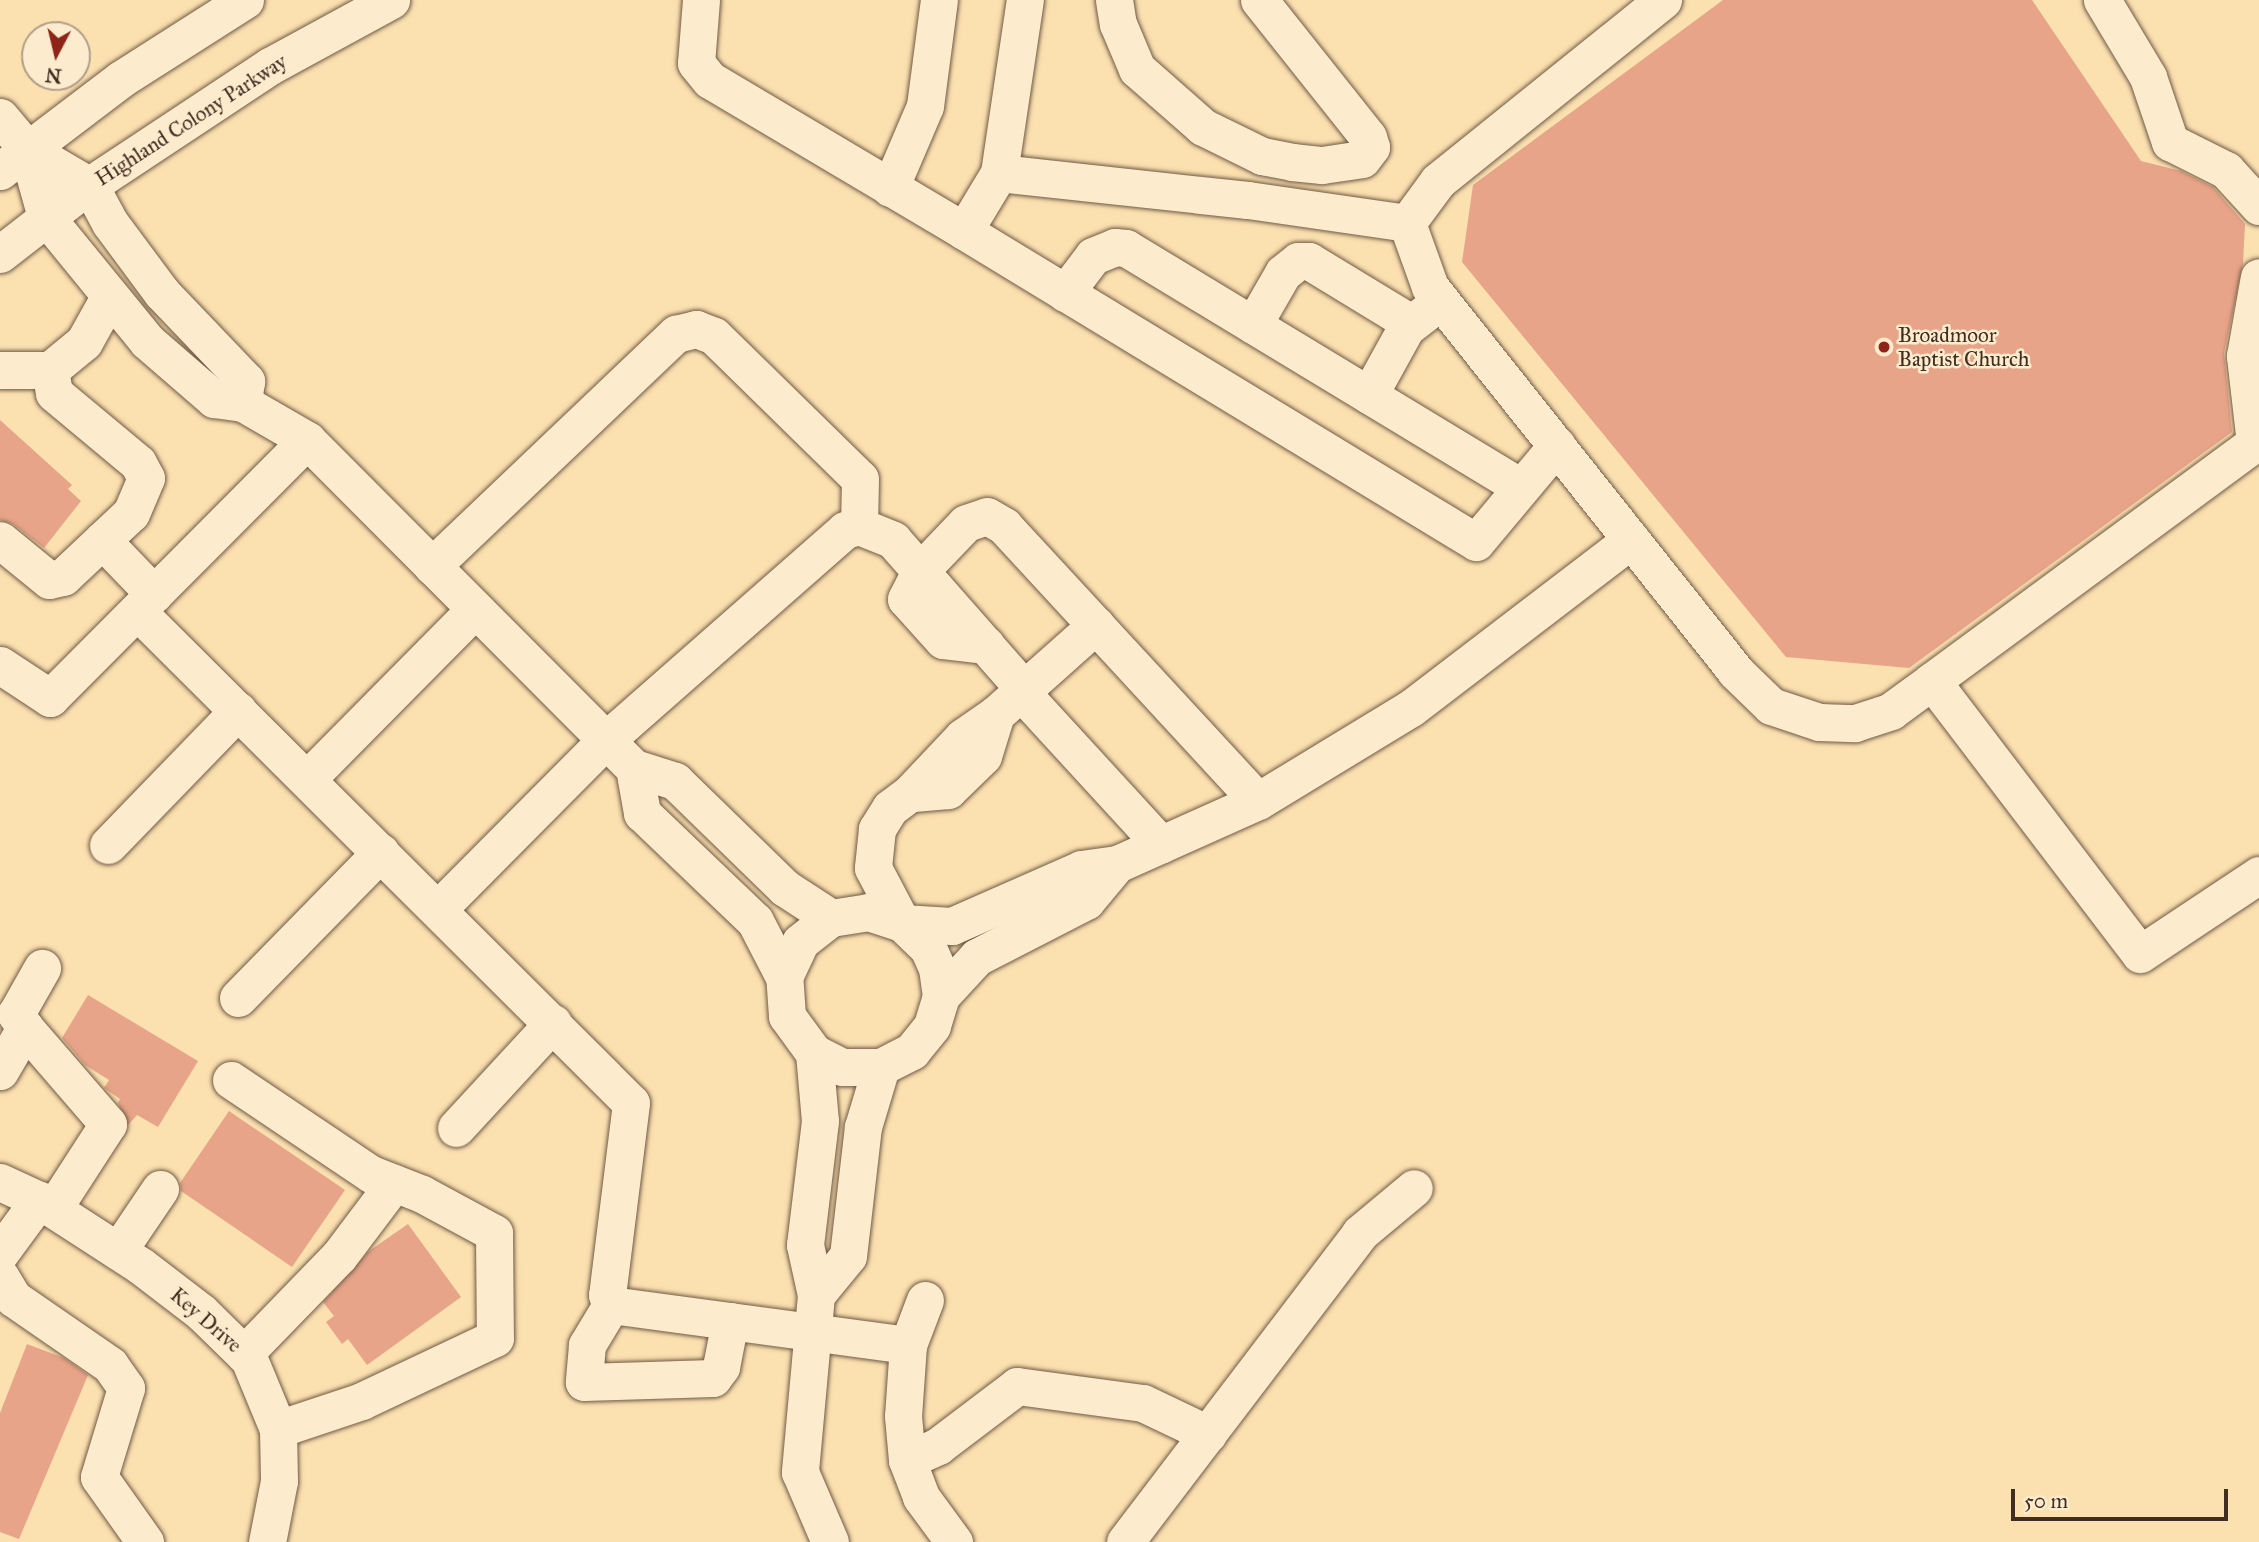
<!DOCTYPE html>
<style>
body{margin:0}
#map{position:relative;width:2259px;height:1542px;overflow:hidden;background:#fbe0b0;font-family:"IM FELL Great Primer",serif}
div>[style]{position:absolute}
.building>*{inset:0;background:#e8a489}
.roads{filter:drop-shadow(0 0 2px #705a46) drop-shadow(0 0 2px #705a46)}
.minor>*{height:37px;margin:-18.5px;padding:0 18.5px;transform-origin:18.5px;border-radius:18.5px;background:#fcebcc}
.dots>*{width:19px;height:19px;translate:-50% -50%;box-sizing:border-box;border:4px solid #fcebcc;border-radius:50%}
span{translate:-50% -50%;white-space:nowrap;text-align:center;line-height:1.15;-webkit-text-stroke:5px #fcebcc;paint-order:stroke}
.street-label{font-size:21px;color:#412d22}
.poi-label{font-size:21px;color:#412d22}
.left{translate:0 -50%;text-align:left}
.north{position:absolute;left:21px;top:21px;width:70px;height:70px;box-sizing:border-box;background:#fcebcc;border:2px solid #b19f88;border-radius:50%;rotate:187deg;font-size:19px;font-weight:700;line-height:28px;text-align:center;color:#412d22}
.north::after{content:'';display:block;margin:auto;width:24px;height:32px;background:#8f2418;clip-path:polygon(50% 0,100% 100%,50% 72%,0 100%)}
.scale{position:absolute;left:2011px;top:1489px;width:217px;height:32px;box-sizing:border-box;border:4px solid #412d22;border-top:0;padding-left:9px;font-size:21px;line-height:24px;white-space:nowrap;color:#412d22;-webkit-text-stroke:5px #fcebcc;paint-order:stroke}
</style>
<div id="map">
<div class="building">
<i style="clip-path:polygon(1723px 0,2032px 0,2141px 161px,2181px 171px,2213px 187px,2245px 224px,2243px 264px,2224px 353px,2232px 432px,1909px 668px,1786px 657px,1462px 262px,1473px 185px)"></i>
<i style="clip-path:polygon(0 420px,72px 485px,68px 489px,81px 501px,44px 548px,13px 524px,0 520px)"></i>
<i style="clip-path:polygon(88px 995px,198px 1061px,158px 1127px,137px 1115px,128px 1125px,118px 1103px,120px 1099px,104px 1088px,109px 1080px,85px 1065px,62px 1038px)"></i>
<i style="clip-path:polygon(229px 1111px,345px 1190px,292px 1267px,181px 1191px,180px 1183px)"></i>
<i style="clip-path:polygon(408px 1224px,461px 1297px,367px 1365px,348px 1339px,342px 1344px,326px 1322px,334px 1316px,323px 1302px,369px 1251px)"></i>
<i style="clip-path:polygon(27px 1344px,64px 1358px,88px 1375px,19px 1539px,0 1532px,0 1413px)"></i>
</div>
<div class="roads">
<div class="minor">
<i style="left:701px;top:0;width:63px;rotate:94.5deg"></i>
<i style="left:696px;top:63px;width:22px;rotate:51deg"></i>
<i style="left:710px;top:80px;width:295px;rotate:30.7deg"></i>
<i style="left:964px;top:231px;width:68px;rotate:-58.9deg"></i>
<i style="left:999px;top:173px;width:175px;rotate:-81.5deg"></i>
<i style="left:1114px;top:0;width:24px;rotate:81deg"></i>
<i style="left:1118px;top:24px;width:49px;rotate:67.1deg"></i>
<i style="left:1137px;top:69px;width:88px;rotate:41.3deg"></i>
<i style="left:1203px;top:127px;width:66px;rotate:26.2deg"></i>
<i style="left:1262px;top:156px;width:31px;rotate:11deg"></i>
<i style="left:1292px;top:162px;width:30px;rotate:6deg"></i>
<i style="left:1322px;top:165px;width:40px;rotate:-8.5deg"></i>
<i style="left:1362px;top:159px;width:15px;rotate:-53deg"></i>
<i style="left:1371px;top:147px;width:10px;rotate:-107deg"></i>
<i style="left:1368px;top:137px;width:175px;rotate:-128.5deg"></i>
<i style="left:1663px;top:0;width:289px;rotate:141.2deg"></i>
<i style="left:1438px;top:181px;width:52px;rotate:126.4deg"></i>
<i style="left:1407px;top:223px;width:68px;rotate:70.2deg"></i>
<i style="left:1430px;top:287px;width:490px;rotate:51.5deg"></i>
<i style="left:1735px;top:671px;width:50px;rotate:44.2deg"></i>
<i style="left:1771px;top:706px;width:51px;rotate:18.4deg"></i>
<i style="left:1819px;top:722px;width:36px;rotate:2deg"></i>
<i style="left:1855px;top:723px;width:38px;rotate:-18deg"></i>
<i style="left:1891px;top:711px;width:51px;rotate:-36.2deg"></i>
<i style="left:1932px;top:681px;width:343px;rotate:52.7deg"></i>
<i style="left:2140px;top:954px;width:143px;rotate:-33.6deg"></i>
<i style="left:2102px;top:0;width:90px;rotate:59.1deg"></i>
<i style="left:2148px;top:77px;width:69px;rotate:71.3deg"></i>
<i style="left:2170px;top:142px;width:63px;rotate:26.6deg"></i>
<i style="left:2226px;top:170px;width:49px;rotate:47.5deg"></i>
<i style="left:0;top:117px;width:42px;rotate:49.8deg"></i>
<i style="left:27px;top:149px;width:73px;rotate:30.4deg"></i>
<i style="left:90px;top:186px;width:42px;rotate:61.6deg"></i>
<i style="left:110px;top:223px;width:87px;rotate:53.4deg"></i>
<i style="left:162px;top:293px;width:122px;rotate:46.3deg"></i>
<i style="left:246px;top:381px;width:22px;rotate:98deg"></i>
<i style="left:27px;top:149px;width:71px;rotate:74.4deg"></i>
<i style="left:46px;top:217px;width:160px;rotate:50.8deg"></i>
<i style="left:147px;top:341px;width:89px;rotate:40.9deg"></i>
<i style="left:214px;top:399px;width:29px;rotate:8deg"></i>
<i style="left:243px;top:403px;width:74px;rotate:30deg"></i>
<i style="left:307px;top:440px;width:463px;rotate:45.1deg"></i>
<i style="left:634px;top:768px;width:43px;rotate:17.6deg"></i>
<i style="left:675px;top:781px;width:153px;rotate:44.2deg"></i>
<i style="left:785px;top:888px;width:55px;rotate:33.1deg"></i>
<i style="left:0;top:171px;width:152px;rotate:-37.2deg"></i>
<i style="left:121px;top:79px;width:147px;rotate:-32.5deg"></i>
<i style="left:999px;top:173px;width:250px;rotate:6.2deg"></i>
<i style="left:1248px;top:200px;width:161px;rotate:8.2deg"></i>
<i style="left:890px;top:188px;width:89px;rotate:-66.9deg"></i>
<i style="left:925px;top:106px;width:107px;rotate:-82.5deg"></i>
<i style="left:964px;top:231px;width:599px;rotate:31.28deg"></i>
<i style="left:1476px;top:542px;width:126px;rotate:-50.1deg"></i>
<i style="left:0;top:254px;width:103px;rotate:-37.9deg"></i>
<i style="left:81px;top:191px;width:227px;rotate:-33.5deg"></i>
<i style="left:270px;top:66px;width:138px;rotate:-28.6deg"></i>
<i style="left:1065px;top:293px;width:46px;rotate:-52.9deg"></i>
<i style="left:1093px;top:256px;width:24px;rotate:-22deg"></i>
<i style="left:1115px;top:247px;width:11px;rotate:5deg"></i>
<i style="left:1126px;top:248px;width:459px;rotate:31.2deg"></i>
<i style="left:1253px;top:325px;width:60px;rotate:-60deg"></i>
<i style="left:1283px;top:273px;width:19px;rotate:-39deg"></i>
<i style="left:1298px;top:261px;width:11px"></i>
<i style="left:1309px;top:261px;width:119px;rotate:31.3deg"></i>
<i style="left:0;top:370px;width:50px"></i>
<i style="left:50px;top:370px;width:23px;rotate:80deg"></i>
<i style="left:54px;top:393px;width:109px;rotate:39.8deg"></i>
<i style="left:138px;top:463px;width:17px;rotate:62deg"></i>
<i style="left:146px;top:478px;width:38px;rotate:113deg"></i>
<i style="left:131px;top:513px;width:93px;rotate:136.7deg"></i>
<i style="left:63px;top:577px;width:14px;rotate:168deg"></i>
<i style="left:49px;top:580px;width:63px;rotate:-140.8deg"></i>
<i style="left:50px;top:370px;width:44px;rotate:-39.5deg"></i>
<i style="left:84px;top:342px;width:51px;rotate:-60.9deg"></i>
<i style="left:1369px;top:395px;width:77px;rotate:-61.1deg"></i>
<i style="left:1406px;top:328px;width:31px;rotate:-38deg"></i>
<i style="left:2255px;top:443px;width:88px;rotate:-96.6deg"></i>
<i style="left:2245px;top:356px;width:80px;rotate:-80deg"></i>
<i style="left:102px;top:540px;width:75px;rotate:46.1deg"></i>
<i style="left:432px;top:566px;width:337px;rotate:-43.6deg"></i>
<i style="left:676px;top:334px;width:21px;rotate:-14deg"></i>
<i style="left:696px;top:329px;width:19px;rotate:21deg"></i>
<i style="left:714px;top:336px;width:204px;rotate:44.4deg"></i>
<i style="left:860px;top:479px;width:47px;rotate:91.2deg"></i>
<i style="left:137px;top:611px;width:697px;rotate:44.88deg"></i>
<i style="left:631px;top:1103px;width:193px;rotate:97.1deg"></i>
<i style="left:607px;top:1295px;width:11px;rotate:68deg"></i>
<i style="left:611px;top:1305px;width:300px;rotate:7.7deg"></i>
<i style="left:908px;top:1345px;width:48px;rotate:-69.3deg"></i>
<i style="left:1096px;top:625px;width:134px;rotate:138.3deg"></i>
<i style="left:996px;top:714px;width:44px;rotate:107.2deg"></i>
<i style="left:983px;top:756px;width:49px;rotate:135.8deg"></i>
<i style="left:948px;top:790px;width:38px;rotate:175deg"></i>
<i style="left:910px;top:793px;width:25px;rotate:143deg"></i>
<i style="left:890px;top:808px;width:25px;rotate:122deg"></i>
<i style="left:877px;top:829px;width:39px;rotate:96deg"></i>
<i style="left:873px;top:868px;width:62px;rotate:62.2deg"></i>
<i style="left:902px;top:923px;width:36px;rotate:44deg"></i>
<i style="left:928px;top:948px;width:22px;rotate:66deg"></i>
<i style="left:937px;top:968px;width:28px;rotate:82deg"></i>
<i style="left:941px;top:996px;width:31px;rotate:107deg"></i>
<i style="left:932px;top:1026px;width:32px;rotate:129deg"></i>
<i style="left:912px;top:1051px;width:35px;rotate:153deg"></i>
<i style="left:881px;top:1067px;width:39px;rotate:180deg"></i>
<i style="left:842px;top:1067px;width:31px;rotate:-153deg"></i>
<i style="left:814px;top:1053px;width:46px;rotate:-126.1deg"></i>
<i style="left:787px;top:1016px;width:39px;rotate:-94deg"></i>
<i style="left:784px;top:977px;width:38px;rotate:-65deg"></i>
<i style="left:800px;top:942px;width:39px;rotate:-38deg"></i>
<i style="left:831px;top:918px;width:37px;rotate:-9deg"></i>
<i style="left:868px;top:912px;width:36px;rotate:18deg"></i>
<i style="left:902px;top:923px;width:50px;rotate:3.4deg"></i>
<i style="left:952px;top:926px;width:141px;rotate:-23.8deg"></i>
<i style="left:1081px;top:869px;width:36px;rotate:-8deg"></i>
<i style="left:1117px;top:864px;width:154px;rotate:-24.1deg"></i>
<i style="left:1258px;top:801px;width:179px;rotate:-31.3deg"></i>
<i style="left:1411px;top:708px;width:277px;rotate:-37.4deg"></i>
<i style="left:986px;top:645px;width:43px;rotate:-173.4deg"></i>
<i style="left:943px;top:640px;width:55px;rotate:-132.1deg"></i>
<i style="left:906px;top:599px;width:31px;rotate:-63deg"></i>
<i style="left:920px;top:571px;width:66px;rotate:-46.2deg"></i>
<i style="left:966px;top:523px;width:22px;rotate:-18deg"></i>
<i style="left:987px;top:516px;width:20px;rotate:30deg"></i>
<i style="left:1004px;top:526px;width:374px;rotate:47.3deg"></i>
<i style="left:0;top:665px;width:60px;rotate:33.4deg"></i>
<i style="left:50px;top:698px;width:364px;rotate:-45.1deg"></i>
<i style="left:1932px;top:681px;width:406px;rotate:-36.4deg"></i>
<i style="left:1021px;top:692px;width:207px;rotate:47.5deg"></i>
<i style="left:634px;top:768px;width:46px;rotate:79.9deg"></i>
<i style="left:642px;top:813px;width:156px;rotate:43.7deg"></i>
<i style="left:755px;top:921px;width:63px;rotate:62.6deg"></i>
<i style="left:307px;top:779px;width:239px;rotate:-45.3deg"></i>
<i style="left:910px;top:793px;width:77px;rotate:-46.6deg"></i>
<i style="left:963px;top:737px;width:40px;rotate:-34.9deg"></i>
<i style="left:108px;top:845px;width:187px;rotate:-45.9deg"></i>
<i style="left:438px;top:909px;width:238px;rotate:-45.2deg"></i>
<i style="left:606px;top:740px;width:318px;rotate:-41.3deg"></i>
<i style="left:845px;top:530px;width:15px;rotate:-16deg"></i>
<i style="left:859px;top:526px;width:37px;rotate:22deg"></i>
<i style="left:893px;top:540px;width:198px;rotate:48.7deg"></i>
<i style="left:941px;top:996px;width:53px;rotate:-47.3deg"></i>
<i style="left:977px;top:957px;width:123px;rotate:-27.2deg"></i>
<i style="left:1086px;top:901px;width:48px;rotate:-50deg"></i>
<i style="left:238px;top:998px;width:204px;rotate:-45.6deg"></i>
<i style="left:25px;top:1028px;width:17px;rotate:-123deg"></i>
<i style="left:16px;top:1014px;width:53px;rotate:-60.5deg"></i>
<i style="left:814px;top:1053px;width:68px;rotate:85deg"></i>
<i style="left:820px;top:1121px;width:125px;rotate:96.9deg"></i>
<i style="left:805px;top:1245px;width:51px;rotate:77.6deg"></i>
<i style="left:816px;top:1295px;width:178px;rotate:95.2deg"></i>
<i style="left:800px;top:1472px;width:76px;rotate:66.8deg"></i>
<i style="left:0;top:1071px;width:50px;rotate:-59.8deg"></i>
<i style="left:25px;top:1028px;width:127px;rotate:49.2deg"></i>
<i style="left:108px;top:1124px;width:101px;rotate:122.9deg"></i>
<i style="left:231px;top:1080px;width:169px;rotate:33.9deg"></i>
<i style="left:371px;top:1174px;width:55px;rotate:21.4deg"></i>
<i style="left:422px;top:1194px;width:82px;rotate:28.4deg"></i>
<i style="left:494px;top:1233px;width:105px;rotate:89.5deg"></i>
<i style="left:495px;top:1338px;width:147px;rotate:154.7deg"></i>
<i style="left:362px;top:1401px;width:89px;rotate:161.6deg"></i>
<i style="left:456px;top:1128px;width:143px;rotate:-47.3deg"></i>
<i style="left:0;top:1182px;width:43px;rotate:24.8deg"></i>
<i style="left:39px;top:1200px;width:121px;rotate:32.9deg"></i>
<i style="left:141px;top:1266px;width:76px;rotate:37.5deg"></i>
<i style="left:201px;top:1312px;width:67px;rotate:44.4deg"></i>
<i style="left:249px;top:1359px;width:76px;rotate:67.5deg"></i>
<i style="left:278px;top:1429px;width:52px;rotate:88.9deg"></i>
<i style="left:279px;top:1481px;width:62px;rotate:101.1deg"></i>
<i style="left:118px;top:1251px;width:75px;rotate:-55.9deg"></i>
<i style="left:0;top:1253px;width:66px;rotate:-53.7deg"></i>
<i style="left:0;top:1276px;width:26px;rotate:59deg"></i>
<i style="left:13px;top:1298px;width:118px;rotate:34.6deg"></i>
<i style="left:110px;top:1365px;width:28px;rotate:55deg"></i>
<i style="left:126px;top:1388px;width:93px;rotate:106.9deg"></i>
<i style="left:99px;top:1477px;width:80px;rotate:54.7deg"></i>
<i style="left:816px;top:1295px;width:50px;rotate:-50.6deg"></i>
<i style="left:848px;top:1256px;width:130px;rotate:-83.4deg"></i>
<i style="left:863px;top:1127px;width:63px;rotate:-73.3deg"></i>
<i style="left:611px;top:1305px;width:47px;rotate:121deg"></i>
<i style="left:587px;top:1345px;width:37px;rotate:95deg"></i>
<i style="left:584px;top:1382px;width:129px;rotate:-1.8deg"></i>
<i style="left:713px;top:1378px;width:14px;rotate:-54deg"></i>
<i style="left:721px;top:1367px;width:47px;rotate:-78.9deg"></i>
<i style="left:908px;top:1345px;width:71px;rotate:94deg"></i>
<i style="left:903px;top:1416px;width:44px;rotate:84.8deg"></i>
<i style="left:907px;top:1460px;width:40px;rotate:69deg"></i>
<i style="left:921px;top:1497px;width:56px;rotate:53.7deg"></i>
<i style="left:244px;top:1354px;width:136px;rotate:-45.9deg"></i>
<i style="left:339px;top:1256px;width:91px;rotate:-53deg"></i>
<i style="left:907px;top:1460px;width:34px;rotate:-24deg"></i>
<i style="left:938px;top:1446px;width:99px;rotate:-37.2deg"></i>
<i style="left:1017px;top:1386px;width:127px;rotate:7.7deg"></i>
<i style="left:1143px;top:1403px;width:72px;rotate:25.5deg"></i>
<i style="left:1125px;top:1542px;width:388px;rotate:-52.7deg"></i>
<i style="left:1360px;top:1233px;width:70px;rotate:-39.8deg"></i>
</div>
</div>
<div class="dots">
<i style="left:1884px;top:347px;background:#8f2418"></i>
</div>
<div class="street-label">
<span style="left:191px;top:120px;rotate:-33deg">Highland Colony Parkway</span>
<span style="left:206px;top:1320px;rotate:41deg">Key Drive</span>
</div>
<div class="poi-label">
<span class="left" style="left:1898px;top:347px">Broadmoor<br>Baptist Church</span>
</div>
<div class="north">N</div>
<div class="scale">50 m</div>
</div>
